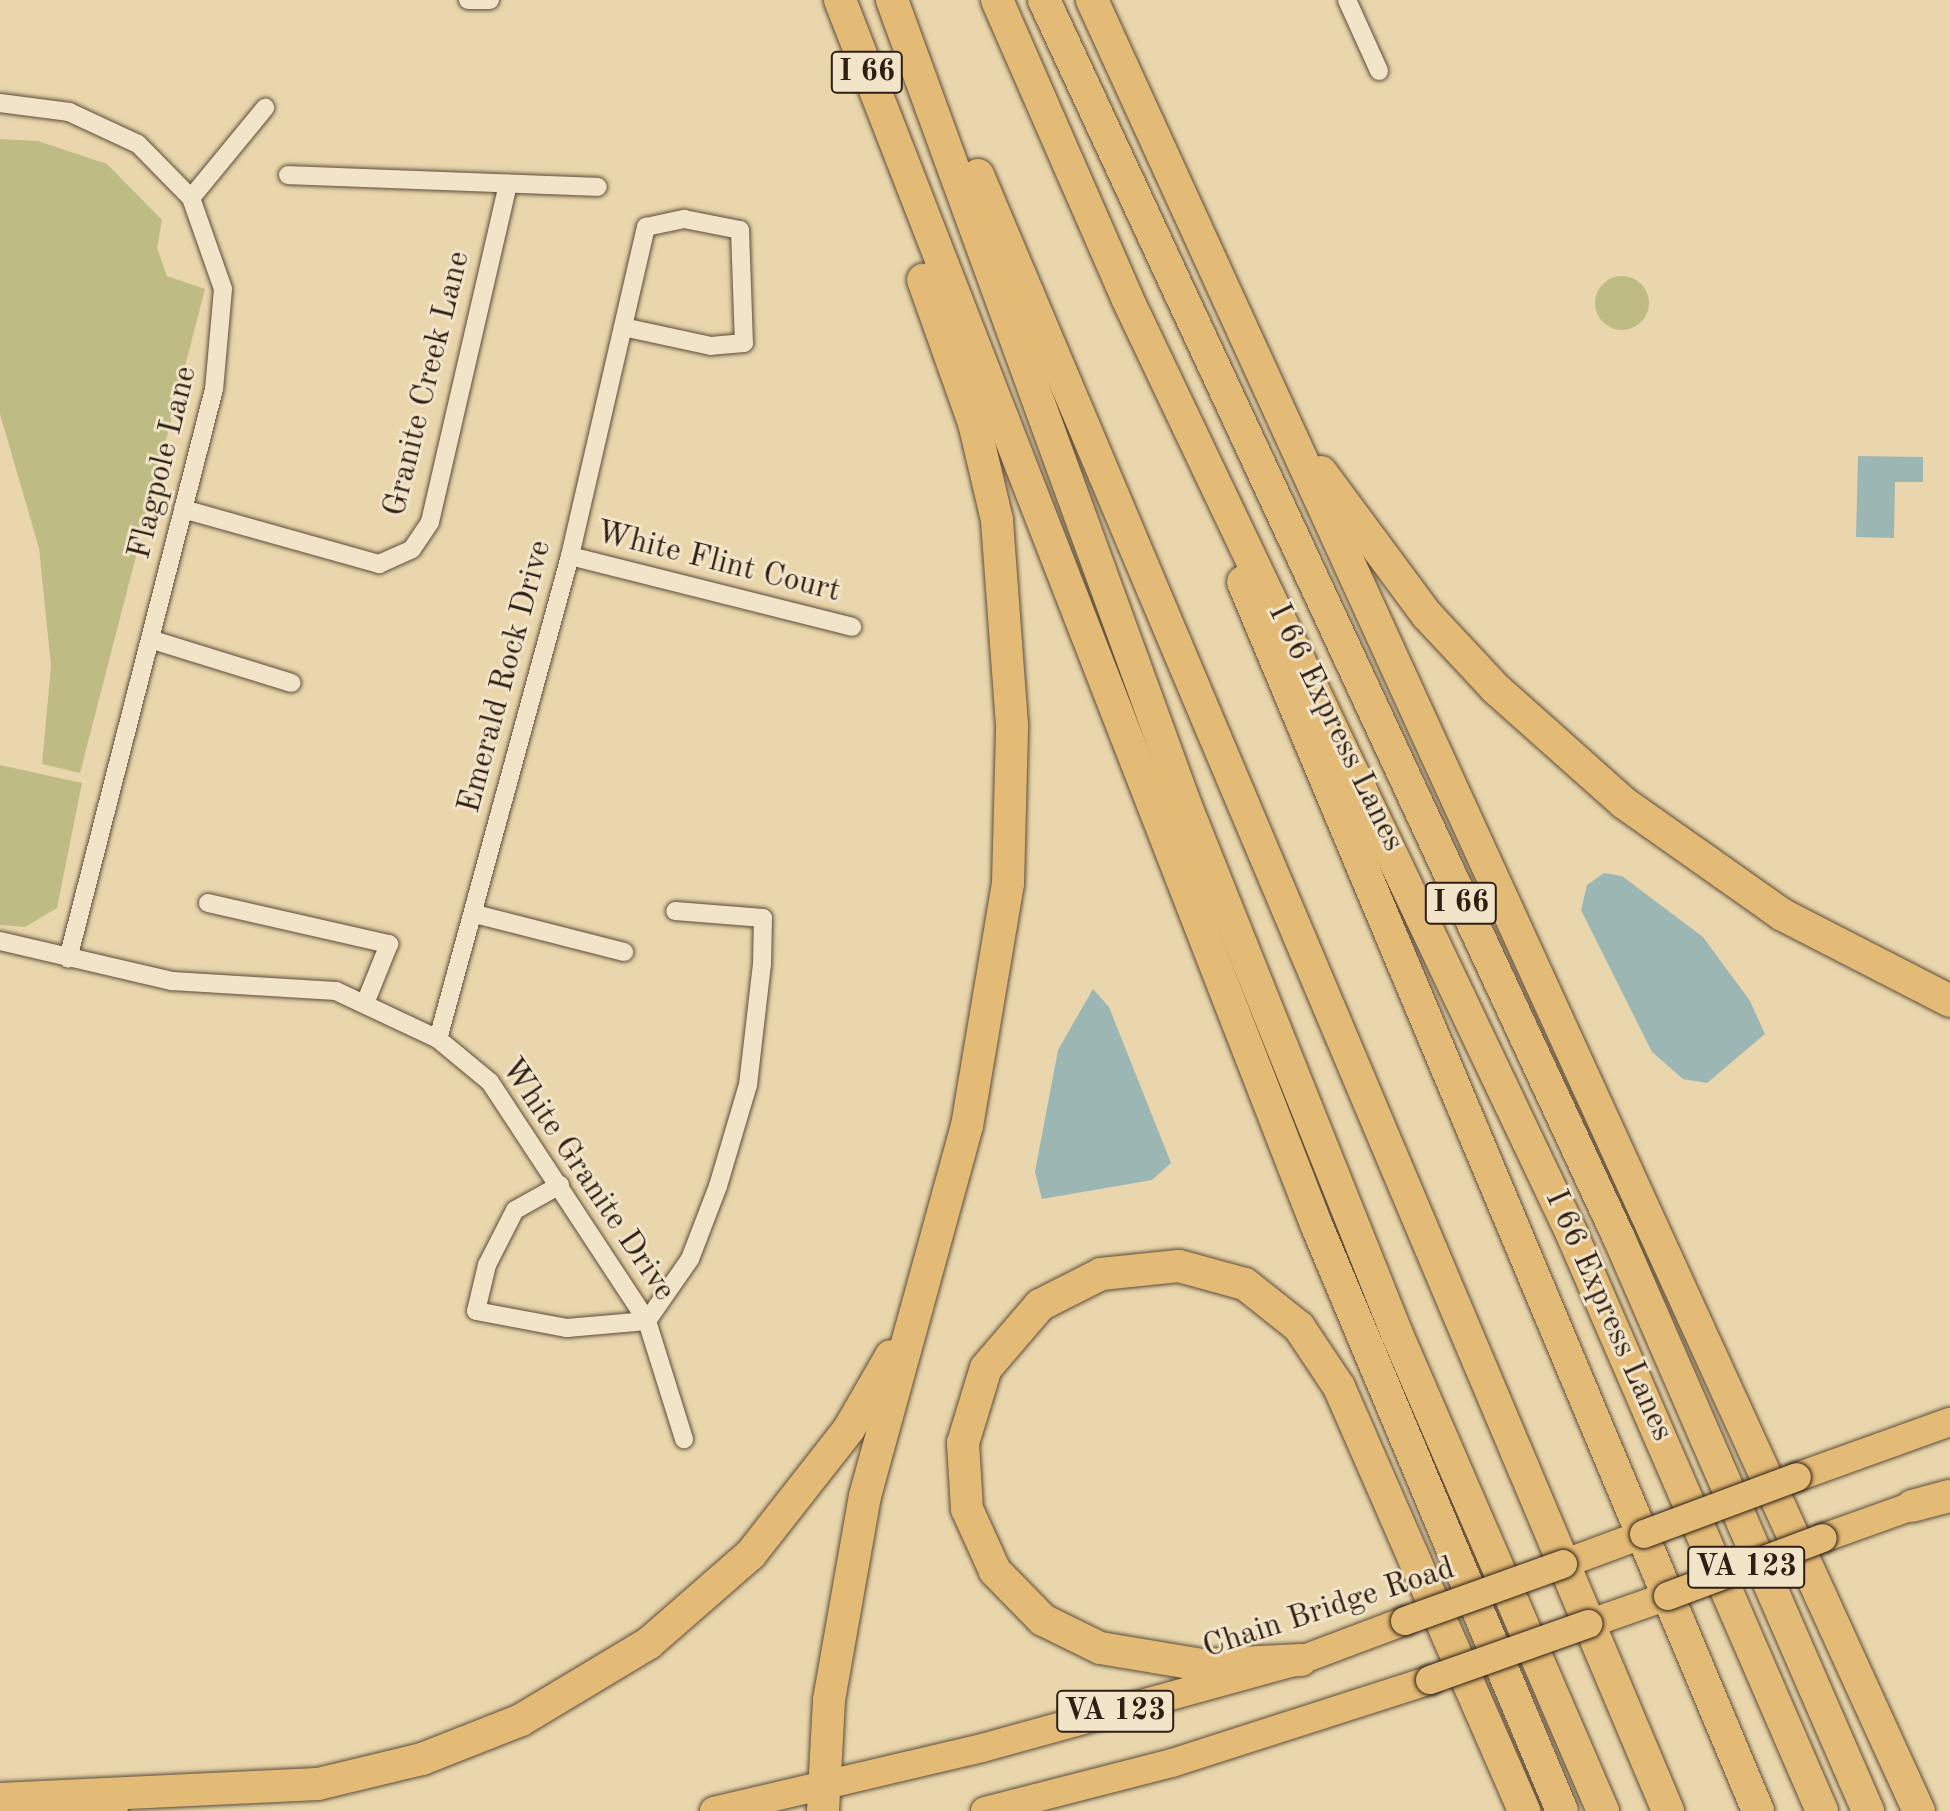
<!DOCTYPE html>
<style>
body{margin:0}
#map{position:relative;width:1950px;height:1811px;overflow:hidden;background:#e9d6ac;font-family:"Old Standard TT",serif}
div>[style]{position:absolute}
.green>*{inset:0;background:#bebc84}
.round{border-radius:50%}
.water>*{inset:0;background:#9cb6b4}
.roads{filter:drop-shadow(0 0 2px #5d4c39) drop-shadow(0 0 2px #5d4c39)}
.minor>*{height:18px;margin:-9px;padding:0 9px;transform-origin:9px;border-radius:9px;background:#f1e4c9}
.primary>*{height:28px;margin:-14px;padding:0 14px;transform-origin:14px;border-radius:14px;background:#e4bb76}
.motorway>*{height:32px;margin:-16px;padding:0 16px;transform-origin:16px;border-radius:16px;background:#e4bb76}
.bridges{filter:drop-shadow(0 0 2px #2e1e13) drop-shadow(0 0 2px #2e1e13)}
.primary-bridge>*{height:28px;margin:-14px;padding:0 14px;transform-origin:14px;border-radius:14px;background:#e4bb76}
span{translate:-50% -50%;white-space:nowrap;text-align:center;line-height:1.15;-webkit-text-stroke:6px #f1e4c9;paint-order:stroke}
.shield-label span{padding:2px 6px;background:#f1e4c9;border:2px solid;border-radius:6px;-webkit-text-stroke-width:0}
.shield-label{font-size:30px;color:#2e1e13;font-weight:700}
.street-label{font-size:32px;color:#2e1e13}
</style>
<div id="map">
<div class="green">
<i style="clip-path:polygon(0 139px,38px 141px,107px 164px,162px 220px,157px 248px,167px 276px,205px 289px,80px 773px,42px 764px,51px 666px,39px 548px,0 414px)"></i>
<i class="round" style="left:1595px;top:276px;width:54px;height:54px"></i>
<i style="clip-path:polygon(0 765px,82px 783px,57px 908px,25px 927px,0 925px)"></i>
</div>
<div class="water">
<i style="clip-path:polygon(1858px 456px,1923px 457px,1923px 482px,1895px 482px,1894px 538px,1856px 537px)"></i>
<i style="clip-path:polygon(1604px 873px,1622px 876px,1703px 937px,1750px 1001px,1765px 1034px,1707px 1083px,1683px 1079px,1652px 1052px,1581px 910px,1587px 885px)"></i>
<i style="clip-path:polygon(1093px 989px,1109px 1007px,1171px 1163px,1152px 1180px,1042px 1199px,1035px 1172px,1058px 1050px)"></i>
</div>
<div class="roads">
<div class="minor">
<i style="left:468px;top:0;width:22px"></i>
<i style="left:1347px;top:0;width:78px;rotate:65.7deg"></i>
<i style="left:0;top:103px;width:70px;rotate:7.4deg"></i>
<i style="left:69px;top:112px;width:76px;rotate:24.9deg"></i>
<i style="left:138px;top:144px;width:76px;rotate:45.5deg"></i>
<i style="left:191px;top:198px;width:96px;rotate:70.6deg"></i>
<i style="left:223px;top:289px;width:100px;rotate:95.1deg"></i>
<i style="left:214px;top:389px;width:588px;rotate:104.37deg"></i>
<i style="left:288px;top:175px;width:310px;rotate:2.2deg"></i>
<i style="left:191px;top:198px;width:117px;rotate:-50.6deg"></i>
<i style="left:183px;top:509px;width:204px;rotate:15.7deg"></i>
<i style="left:379px;top:564px;width:36px;rotate:-24deg"></i>
<i style="left:412px;top:549px;width:32px;rotate:-56deg"></i>
<i style="left:430px;top:522px;width:347px;rotate:-77deg"></i>
<i style="left:570px;top:556px;width:291px;rotate:14.1deg"></i>
<i style="left:153px;top:640px;width:145px;rotate:17.2deg"></i>
<i style="left:208px;top:903px;width:186px;rotate:12.8deg"></i>
<i style="left:389px;top:944px;width:61px;rotate:112deg"></i>
<i style="left:475px;top:914px;width:154px;rotate:14.3deg"></i>
<i style="left:0;top:941px;width:177px;rotate:13.1deg"></i>
<i style="left:172px;top:981px;width:164px;rotate:3.5deg"></i>
<i style="left:336px;top:991px;width:113px;rotate:25.2deg"></i>
<i style="left:438px;top:1039px;width:67px;rotate:39.6deg"></i>
<i style="left:490px;top:1082px;width:286px;rotate:56.7deg"></i>
<i style="left:647px;top:1321px;width:124px;rotate:72.6deg"></i>
<i style="left:438px;top:1039px;width:501px;rotate:-74.71deg"></i>
<i style="left:570px;top:556px;width:338px;rotate:-77deg"></i>
<i style="left:646px;top:227px;width:39px;rotate:-12deg"></i>
<i style="left:684px;top:219px;width:57px;rotate:11.1deg"></i>
<i style="left:740px;top:230px;width:113px;rotate:88deg"></i>
<i style="left:744px;top:343px;width:33px;rotate:175deg"></i>
<i style="left:711px;top:346px;width:90px;rotate:-167.8deg"></i>
<i style="left:560px;top:1185px;width:51px;rotate:150.9deg"></i>
<i style="left:515px;top:1210px;width:62px;rotate:117deg"></i>
<i style="left:487px;top:1265px;width:47px;rotate:103.4deg"></i>
<i style="left:476px;top:1311px;width:93px;rotate:10.6deg"></i>
<i style="left:567px;top:1328px;width:80px;rotate:-5deg"></i>
<i style="left:647px;top:1321px;width:75px;rotate:-55.3deg"></i>
<i style="left:690px;top:1259px;width:78px;rotate:-69deg"></i>
<i style="left:718px;top:1186px;width:105px;rotate:-73.5deg"></i>
<i style="left:748px;top:1085px;width:122px;rotate:-83.4deg"></i>
<i style="left:762px;top:964px;width:46px;rotate:-88.8deg"></i>
<i style="left:763px;top:918px;width:88px;rotate:-175.5deg"></i>
</div>
<div class="primary">
<i style="left:1797px;top:1477px;width:163px;rotate:-19.8deg"></i>
<i style="left:1823px;top:1538px;width:116px;rotate:-19.7deg"></i>
<i style="left:1563px;top:1564px;width:86px;rotate:-20.3deg"></i>
<i style="left:1588px;top:1624px;width:85px;rotate:-19.3deg"></i>
<i style="left:67px;top:1806px;width:47px;rotate:6.1deg"></i>
<i style="left:714px;top:1811px;width:275px;rotate:-13.2deg"></i>
<i style="left:982px;top:1748px;width:331px;rotate:-15.4deg"></i>
<i style="left:1301px;top:1660px;width:111px;rotate:-20.6deg"></i>
<i style="left:985px;top:1811px;width:193px;rotate:-14.4deg"></i>
<i style="left:1172px;top:1763px;width:271px;rotate:-17.8deg"></i>
</div>
<div class="motorway">
<i style="left:840px;top:0;width:1313px;rotate:68.75deg"></i>
<i style="left:1316px;top:1224px;width:636px;rotate:67.26deg"></i>
<i style="left:892px;top:0;width:858px;rotate:69.96deg"></i>
<i style="left:1186px;top:806px;width:569px;rotate:68.22deg"></i>
<i style="left:1397px;top:1334px;width:520px;rotate:66.64deg"></i>
<i style="left:997px;top:0;width:325px;rotate:66.4deg"></i>
<i style="left:1127px;top:298px;width:1034px;rotate:64.57deg"></i>
<i style="left:1571px;top:1232px;width:631px;rotate:66.56deg"></i>
<i style="left:1044px;top:0;width:1365px;rotate:65.09deg"></i>
<i style="left:1619px;top:1238px;width:625px;rotate:66.51deg"></i>
<i style="left:1092px;top:0;width:1991px;rotate:65.46deg"></i>
<i style="left:978px;top:175px;width:1776px;rotate:67.13deg"></i>
<i style="left:1321px;top:472px;width:178px;rotate:53.5deg"></i>
<i style="left:1427px;top:615px;width:100px;rotate:47deg"></i>
<i style="left:1495px;top:688px;width:173px;rotate:41.7deg"></i>
<i style="left:1624px;top:803px;width:194px;rotate:35.2deg"></i>
<i style="left:1783px;top:915px;width:188px;rotate:27.2deg"></i>
<i style="left:1243px;top:582px;width:1333px;rotate:67.26deg"></i>
<i style="left:1912px;top:1506px;width:39px;rotate:-15deg"></i>
<i style="left:1301px;top:1660px;width:99px;rotate:177.1deg"></i>
<i style="left:1202px;top:1665px;width:103px;rotate:-170.5deg"></i>
<i style="left:1100px;top:1648px;width:64px;rotate:-153.8deg"></i>
<i style="left:1043px;top:1620px;width:69px;rotate:-134.4deg"></i>
<i style="left:995px;top:1571px;width:68px;rotate:-114.3deg"></i>
<i style="left:967px;top:1509px;width:66px;rotate:-93.5deg"></i>
<i style="left:963px;top:1443px;width:78px;rotate:-73deg"></i>
<i style="left:986px;top:1368px;width:83px;rotate:-49.4deg"></i>
<i style="left:1040px;top:1305px;width:68px;rotate:-26.9deg"></i>
<i style="left:1101px;top:1274px;width:78px;rotate:-5.9deg"></i>
<i style="left:1179px;top:1266px;width:68px;rotate:15.3deg"></i>
<i style="left:1245px;top:1284px;width:69px;rotate:38.5deg"></i>
<i style="left:1299px;top:1327px;width:72px;rotate:56.3deg"></i>
<i style="left:1339px;top:1387px;width:463px;rotate:66.4deg"></i>
<i style="left:0;top:1799px;width:318px;rotate:-2.7deg"></i>
<i style="left:318px;top:1784px;width:107px;rotate:-13.5deg"></i>
<i style="left:422px;top:1759px;width:106px;rotate:-21.5deg"></i>
<i style="left:521px;top:1720px;width:149px;rotate:-31deg"></i>
<i style="left:649px;top:1643px;width:135px;rotate:-41.1deg"></i>
<i style="left:751px;top:1554px;width:159px;rotate:-51.9deg"></i>
<i style="left:849px;top:1429px;width:84px;rotate:-60.1deg"></i>
<i style="left:823px;top:1811px;width:111px;rotate:-86.9deg"></i>
<i style="left:829px;top:1700px;width:207px;rotate:-80deg"></i>
<i style="left:865px;top:1496px;width:384px;rotate:-74.6deg"></i>
<i style="left:967px;top:1126px;width:246px;rotate:-80.4deg"></i>
<i style="left:1008px;top:883px;width:158px;rotate:-88.5deg"></i>
<i style="left:1012px;top:725px;width:206px;rotate:-94.2deg"></i>
<i style="left:997px;top:520px;width:100px;rotate:-103.3deg"></i>
<i style="left:974px;top:423px;width:152px;rotate:-109.6deg"></i>
</div>
</div>
<div class="bridges">
<div class="primary-bridge">
<i style="left:1644px;top:1534px;width:163px;rotate:-20.4deg"></i>
<i style="left:1668px;top:1596px;width:165px;rotate:-20.5deg"></i>
<i style="left:1405px;top:1621px;width:168px;rotate:-19.8deg"></i>
<i style="left:1430px;top:1680px;width:168px;rotate:-19.5deg"></i>
</div>
</div>
<div class="shield-label">
<span style="left:867px;top:72px">I 66</span>
<span style="left:1461px;top:903px">I 66</span>
<span style="left:1746px;top:1567px">VA 123</span>
<span style="left:1115px;top:1711px">VA 123</span>
</div>
<div class="street-label">
<span style="left:428px;top:384px;rotate:-76deg">Granite Creek Lane</span>
<span style="left:164px;top:463px;rotate:-76deg">Flagpole Lane</span>
<span style="left:718px;top:563px;rotate:14deg">White Flint Court</span>
<span style="left:506px;top:677px;rotate:-75deg">Emerald Rock Drive</span>
<span style="left:1335px;top:728px;rotate:64deg">I 66 Express Lanes</span>
<span style="left:587px;top:1180px;rotate:56deg">White Granite Drive</span>
<span style="left:1608px;top:1316px;rotate:66deg">I 66 Express Lanes</span>
<span style="left:1329px;top:1609px;rotate:-18deg">Chain Bridge Road</span>
</div>
</div>
